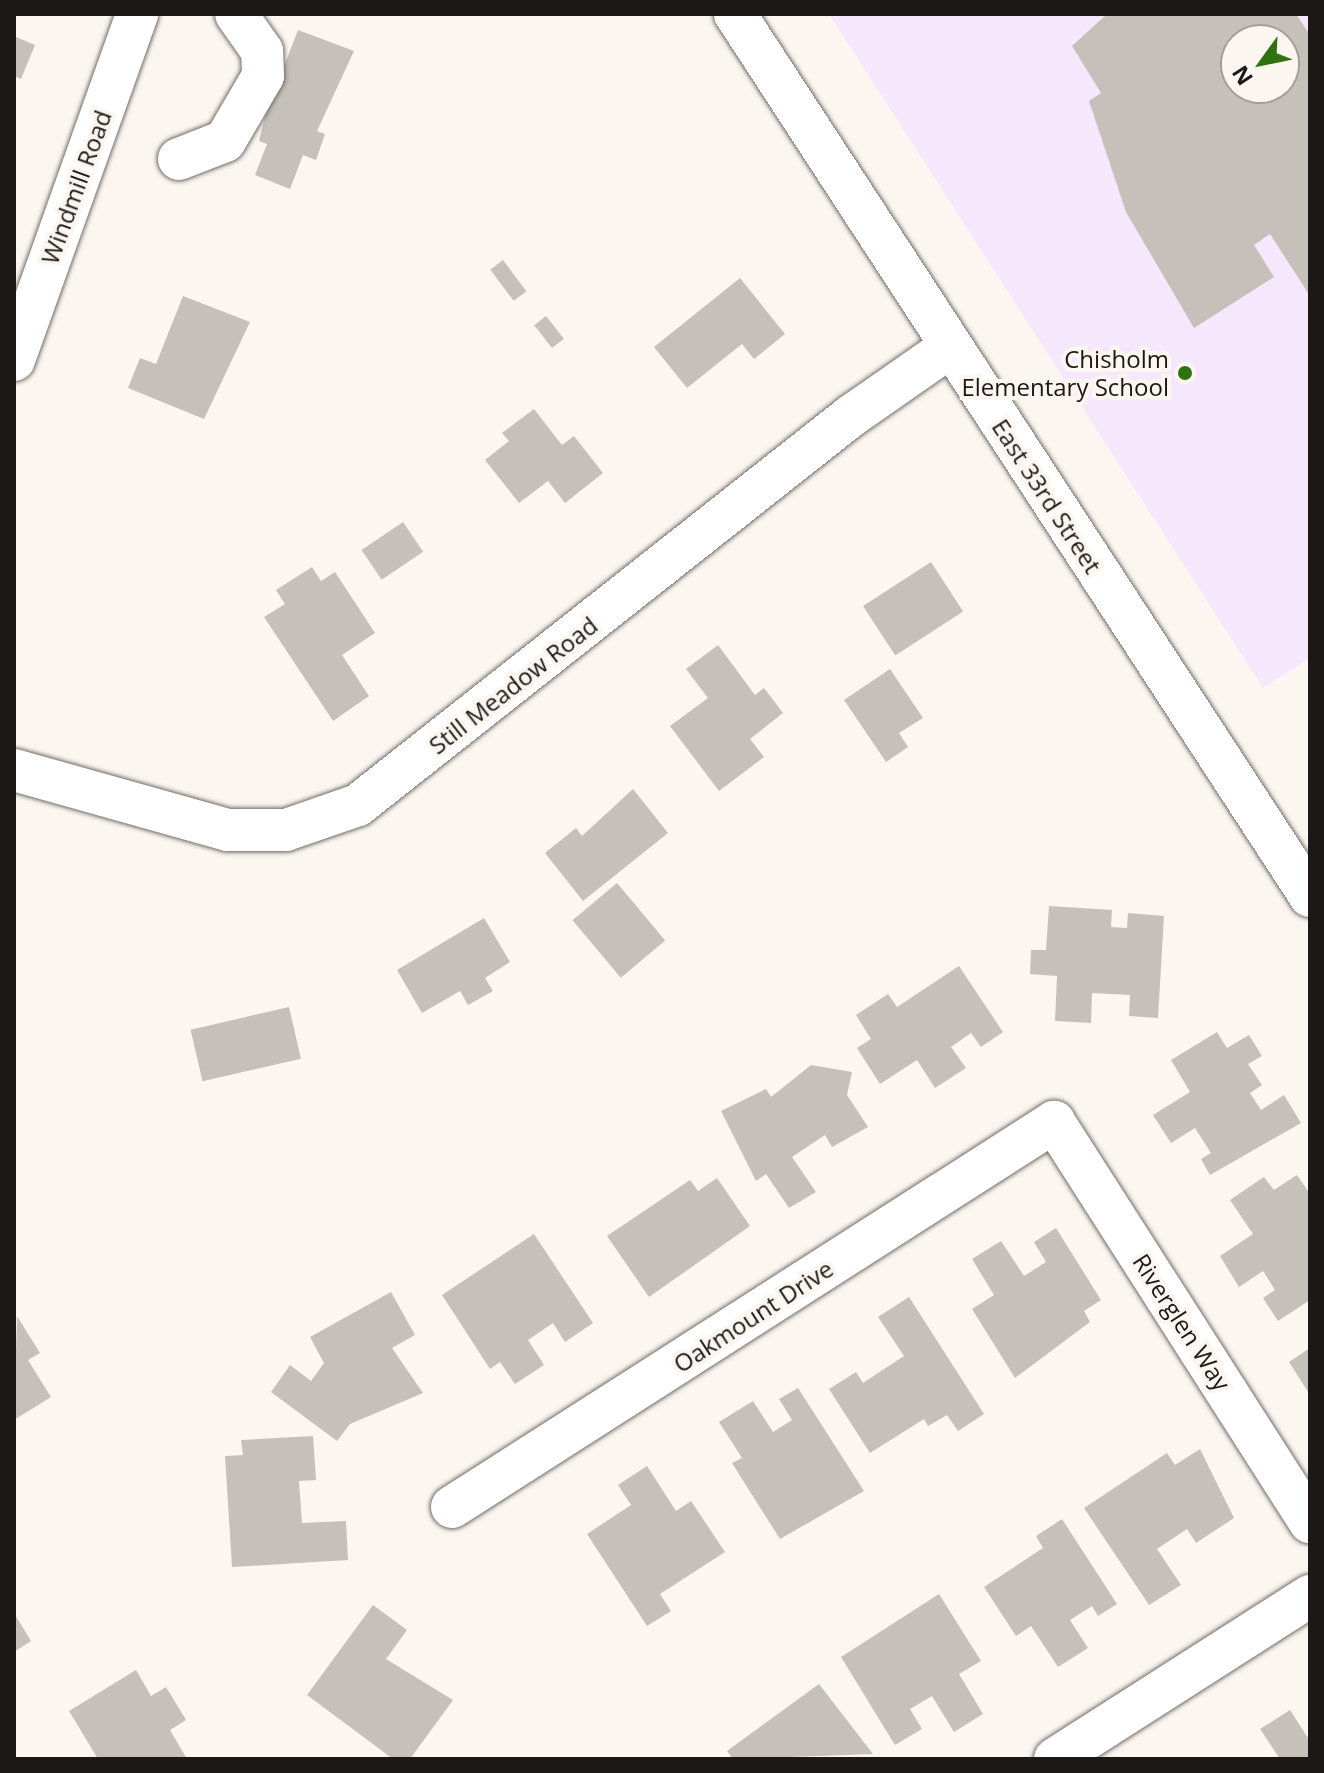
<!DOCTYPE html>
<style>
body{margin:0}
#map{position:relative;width:1324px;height:1773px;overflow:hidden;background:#fcf6f0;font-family:"Open Sans",sans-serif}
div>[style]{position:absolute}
.education>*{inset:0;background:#f5e8fc}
.building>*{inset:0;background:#c5c0ba;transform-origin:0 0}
.roads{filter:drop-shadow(0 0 2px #726d68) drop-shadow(0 0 2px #726d68)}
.minor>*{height:42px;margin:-21px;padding:0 21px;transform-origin:21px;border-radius:21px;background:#fff}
.dots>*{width:22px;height:22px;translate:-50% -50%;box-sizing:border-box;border:4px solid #fcf6f0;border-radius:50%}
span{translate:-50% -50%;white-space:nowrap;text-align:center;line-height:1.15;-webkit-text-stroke:8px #fcf6f0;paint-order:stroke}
.street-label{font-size:24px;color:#1a1917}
.poi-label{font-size:24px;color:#1a1917}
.right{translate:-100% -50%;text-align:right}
.frame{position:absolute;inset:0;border:16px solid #1a1917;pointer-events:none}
.north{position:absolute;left:1220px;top:24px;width:80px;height:80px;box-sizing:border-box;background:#fcf6f0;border:2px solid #a29e99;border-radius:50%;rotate:237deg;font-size:22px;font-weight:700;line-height:32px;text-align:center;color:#1a1917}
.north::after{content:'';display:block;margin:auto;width:28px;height:36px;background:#2f720f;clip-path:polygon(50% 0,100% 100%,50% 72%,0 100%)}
</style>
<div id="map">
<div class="education">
<i style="clip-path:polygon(evenodd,829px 14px,1310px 14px,1310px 658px,1263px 688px,829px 14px,1236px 40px,1284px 40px,1284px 88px,1236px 88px,1236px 40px)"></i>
</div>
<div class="building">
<i style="clip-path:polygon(evenodd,1107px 14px,1296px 14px,1310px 35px,1310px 296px,1270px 234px,1254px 245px,1274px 277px,1194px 328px,1126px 212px,1089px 101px,1101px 93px,1072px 46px,1107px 14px,1236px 40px,1284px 40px,1284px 88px,1236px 88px,1236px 40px)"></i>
<i style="clip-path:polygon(298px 30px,354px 51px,317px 131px,325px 134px,316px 160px,303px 155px,290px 189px,255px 175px,267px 144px,259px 141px,265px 116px)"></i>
<i style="clip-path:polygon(14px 36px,35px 45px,21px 79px,14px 76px)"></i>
<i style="left:503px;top:260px;width:39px;height:16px;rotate:53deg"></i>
<i style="clip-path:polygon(740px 278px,785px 334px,754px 359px,742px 344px,687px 388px,654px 347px)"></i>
<i style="clip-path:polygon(183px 296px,250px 322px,204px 419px,128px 388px,140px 358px,156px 364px)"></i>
<i style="left:546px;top:316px;width:29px;height:15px;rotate:52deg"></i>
<i style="clip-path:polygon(534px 409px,562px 445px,574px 436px,603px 473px,565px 503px,548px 481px,519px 503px,485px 460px,509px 441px,502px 433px)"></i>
<i style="left:403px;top:522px;width:36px;height:50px;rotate:56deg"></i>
<i style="left:931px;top:562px;width:59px;height:81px;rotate:57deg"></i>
<i style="clip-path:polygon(312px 567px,321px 581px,335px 572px,375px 633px,342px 655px,369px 696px,333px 721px,264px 617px,285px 604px,276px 590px)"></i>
<i style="clip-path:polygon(718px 645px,755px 695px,764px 688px,783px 713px,750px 739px,764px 757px,719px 791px,670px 726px,708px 698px,686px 669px)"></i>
<i style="clip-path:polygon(890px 669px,923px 718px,899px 733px,908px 747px,886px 762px,844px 700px)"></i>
<i style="clip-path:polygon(633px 789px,668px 833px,583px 901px,545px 853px,576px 828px,582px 836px)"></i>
<i style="left:617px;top:883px;width:75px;height:58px;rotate:50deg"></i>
<i style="clip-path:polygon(1049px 906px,1112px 910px,1111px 927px,1127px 928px,1128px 913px,1164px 916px,1158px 1018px,1129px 1016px,1130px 995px,1092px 993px,1091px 1023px,1055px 1021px,1057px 976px,1030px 974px,1031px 950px,1046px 950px)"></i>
<i style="clip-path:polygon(484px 918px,510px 962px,485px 978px,493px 991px,468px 1005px,460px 991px,422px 1013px,397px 970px)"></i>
<i style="clip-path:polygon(959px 966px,1003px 1032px,981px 1047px,971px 1033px,951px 1047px,966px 1068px,935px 1088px,917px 1060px,880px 1084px,857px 1048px,871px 1039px,856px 1015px,888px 994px,897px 1007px)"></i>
<i style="left:289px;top:1007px;width:53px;height:101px;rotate:77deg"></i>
<i style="clip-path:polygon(1217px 1032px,1227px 1048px,1249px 1035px,1262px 1056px,1248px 1064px,1262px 1085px,1250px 1093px,1261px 1110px,1284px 1095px,1301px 1123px,1210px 1175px,1201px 1159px,1211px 1153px,1195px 1128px,1171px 1143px,1153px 1115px,1190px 1092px,1171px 1060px)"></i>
<i style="clip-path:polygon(811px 1065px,852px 1072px,847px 1095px,868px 1127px,832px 1147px,825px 1135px,792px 1157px,816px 1192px,789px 1208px,766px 1174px,756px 1181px,721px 1111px,766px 1089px,771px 1097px)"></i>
<i style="clip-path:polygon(1297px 1175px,1310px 1194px,1310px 1300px,1278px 1321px,1263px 1298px,1275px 1290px,1263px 1271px,1239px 1287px,1220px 1256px,1253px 1234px,1230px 1200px,1264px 1177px,1274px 1190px)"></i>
<i style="clip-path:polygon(717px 1178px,750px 1226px,649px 1297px,607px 1236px,690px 1180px,698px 1191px)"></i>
<i style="clip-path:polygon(1056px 1228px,1101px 1300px,1084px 1311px,1090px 1322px,1015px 1378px,972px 1309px,994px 1295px,972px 1259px,1001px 1241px,1024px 1276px,1046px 1262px,1034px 1242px)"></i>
<i style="clip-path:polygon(534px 1234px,593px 1323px,565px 1342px,553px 1323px,528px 1340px,544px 1365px,515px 1384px,500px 1362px,490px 1369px,442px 1295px)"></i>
<i style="clip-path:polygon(391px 1292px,415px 1335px,392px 1348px,423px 1393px,350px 1424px,337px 1441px,271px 1392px,290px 1365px,311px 1381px,324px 1363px,310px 1337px)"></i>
<i style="clip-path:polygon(909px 1297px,984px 1414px,958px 1431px,947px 1415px,928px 1426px,924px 1419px,870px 1453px,829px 1389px,856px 1372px,863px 1383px,904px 1356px,878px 1317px)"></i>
<i style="clip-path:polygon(17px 1316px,40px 1353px,28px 1360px,51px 1397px,14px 1420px)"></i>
<i style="clip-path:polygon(1310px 1348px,1310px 1395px,1289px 1362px)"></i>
<i style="clip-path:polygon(798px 1388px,864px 1491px,780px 1539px,732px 1463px,742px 1458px,719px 1422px,753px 1401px,773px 1432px,792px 1420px,779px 1399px)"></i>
<i style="clip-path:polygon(313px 1436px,316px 1480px,299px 1481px,302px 1523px,346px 1521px,348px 1560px,232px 1567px,225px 1456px,243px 1455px,241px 1440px)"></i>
<i style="clip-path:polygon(1200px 1449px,1234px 1518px,1196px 1543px,1187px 1529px,1157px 1549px,1181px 1585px,1149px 1605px,1084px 1508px,1167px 1453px,1175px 1465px)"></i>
<i style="clip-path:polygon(647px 1466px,676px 1511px,691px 1501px,725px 1552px,660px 1594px,671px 1611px,647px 1626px,587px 1534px,631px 1505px,618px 1485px)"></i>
<i style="clip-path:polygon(1062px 1519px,1117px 1604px,1098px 1616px,1092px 1606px,1070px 1620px,1088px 1648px,1058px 1667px,1031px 1626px,1016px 1636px,984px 1587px,1043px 1548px,1036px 1536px)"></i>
<i style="clip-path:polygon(939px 1594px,981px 1661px,959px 1674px,983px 1714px,954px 1732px,932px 1696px,910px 1709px,922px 1729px,895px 1745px,841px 1657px)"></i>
<i style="clip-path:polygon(373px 1605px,407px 1630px,386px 1659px,453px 1700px,410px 1759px,393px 1759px,307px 1695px)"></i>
<i style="clip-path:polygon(14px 1613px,31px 1641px,14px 1652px)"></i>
<i style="clip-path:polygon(136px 1670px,151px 1696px,166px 1687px,186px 1720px,170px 1730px,187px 1759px,98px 1759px,69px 1711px)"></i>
<i style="clip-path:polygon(819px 1684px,873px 1754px,733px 1759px,727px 1751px)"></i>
<i style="clip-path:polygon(1290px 1710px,1310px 1741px,1310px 1759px,1280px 1759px,1260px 1729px)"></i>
</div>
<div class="roads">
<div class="minor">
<i style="left:735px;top:14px;width:1053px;rotate:56.9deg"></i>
<i style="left:179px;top:159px;width:49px;rotate:-21.4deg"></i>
<i style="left:225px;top:141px;width:75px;rotate:-59.7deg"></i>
<i style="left:263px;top:76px;width:25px;rotate:-92deg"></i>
<i style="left:262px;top:51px;width:45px;rotate:-125.1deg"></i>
<i style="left:14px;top:360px;width:367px;rotate:-70.4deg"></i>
<i style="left:14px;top:770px;width:222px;rotate:15.7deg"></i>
<i style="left:228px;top:830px;width:58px"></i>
<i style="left:286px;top:830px;width:76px;rotate:-19.1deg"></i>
<i style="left:358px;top:805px;width:628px;rotate:-38.28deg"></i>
<i style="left:851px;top:416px;width:121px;rotate:-34.9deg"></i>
<i style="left:452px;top:1507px;width:715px;rotate:-32.6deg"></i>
<i style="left:1054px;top:1122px;width:475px;rotate:57.4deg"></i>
<i style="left:1055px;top:1759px;width:303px;rotate:-32.6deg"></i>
</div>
</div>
<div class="dots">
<i style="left:1185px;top:373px;background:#2f720f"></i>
</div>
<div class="street-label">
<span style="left:76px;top:187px;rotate:-70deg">Windmill Road</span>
<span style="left:1047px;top:496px;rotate:57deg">East 33rd Street</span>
<span style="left:513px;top:685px;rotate:-38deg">Still Meadow Road</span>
<span style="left:753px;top:1316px;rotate:-33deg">Oakmount Drive</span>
<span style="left:1182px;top:1322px;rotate:57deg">Riverglen Way</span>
</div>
<div class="poi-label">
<span class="right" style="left:1169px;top:373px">Chisholm<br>Elementary School</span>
</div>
<div class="frame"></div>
<div class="north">N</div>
</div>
